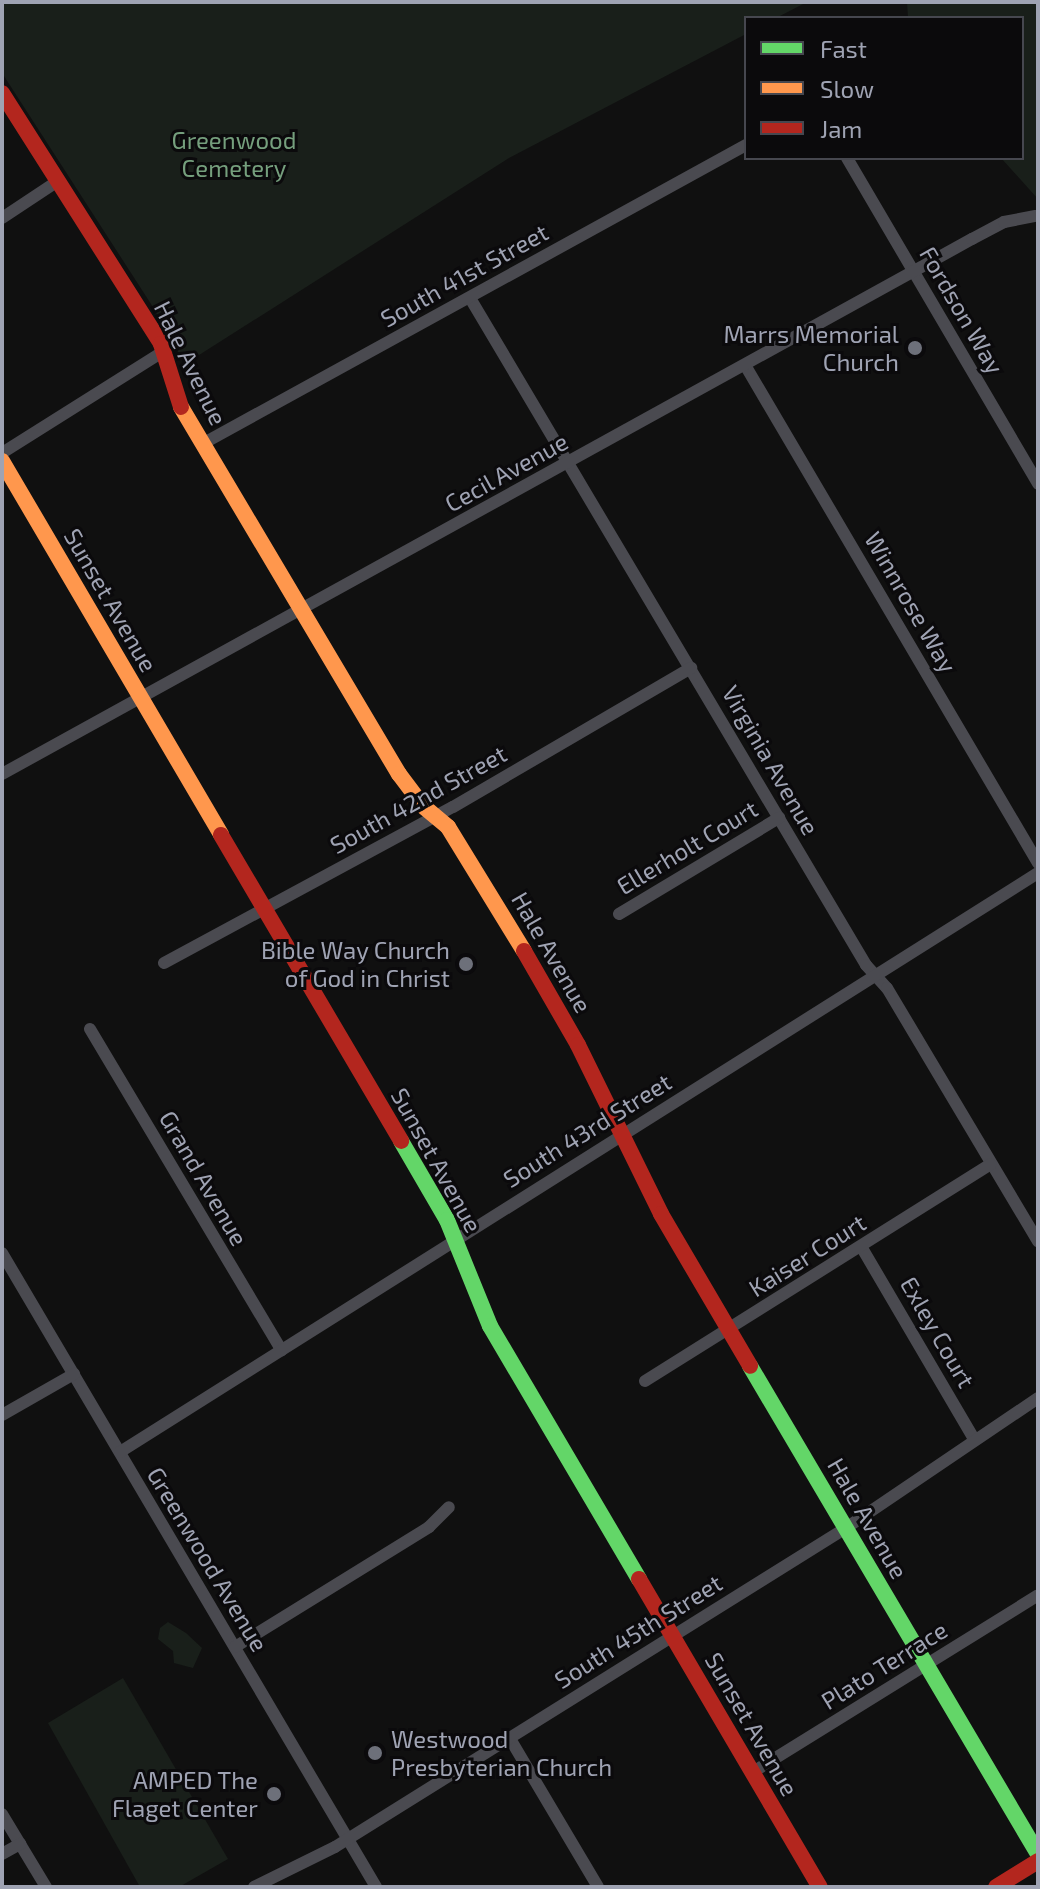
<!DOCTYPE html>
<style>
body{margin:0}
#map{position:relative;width:1040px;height:1889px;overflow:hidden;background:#101010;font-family:"Exo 2",sans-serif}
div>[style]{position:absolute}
.green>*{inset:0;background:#191f1a}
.street>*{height:12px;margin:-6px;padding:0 6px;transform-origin:6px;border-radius:6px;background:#4a4a50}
.fast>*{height:16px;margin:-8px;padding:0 8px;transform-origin:8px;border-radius:8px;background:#63d668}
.slow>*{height:16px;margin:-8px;padding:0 8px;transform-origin:8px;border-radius:8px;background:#ff974d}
.jam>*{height:16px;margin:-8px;padding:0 8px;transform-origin:8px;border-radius:8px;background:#b3261e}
.dots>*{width:22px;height:22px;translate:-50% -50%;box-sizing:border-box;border:4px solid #0b0a0c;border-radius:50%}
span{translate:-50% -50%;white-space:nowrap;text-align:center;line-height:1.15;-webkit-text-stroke:6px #0b0a0c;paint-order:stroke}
.park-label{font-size:24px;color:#759f7d}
.street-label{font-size:24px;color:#9fa3b3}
.poi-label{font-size:24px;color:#9fa3b3}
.right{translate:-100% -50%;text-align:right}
.left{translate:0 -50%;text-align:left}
.frame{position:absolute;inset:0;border:4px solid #9fa3b3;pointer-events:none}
.legend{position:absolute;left:744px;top:16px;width:280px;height:144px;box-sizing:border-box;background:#0b0a0c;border:2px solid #46474f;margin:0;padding:10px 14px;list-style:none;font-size:24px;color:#9fa3b3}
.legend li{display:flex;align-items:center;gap:16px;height:40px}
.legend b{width:40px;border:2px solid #46474f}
</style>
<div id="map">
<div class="green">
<i style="clip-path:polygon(2px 2px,807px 2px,776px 18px,746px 18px,746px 34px,509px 158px,185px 364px,151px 304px,2px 73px)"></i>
<i style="clip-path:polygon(907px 2px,1038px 2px,1038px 199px,1001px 158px,1022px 158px,1022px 18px,908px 18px)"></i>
<i style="clip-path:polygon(168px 1622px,186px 1633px,202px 1648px,193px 1668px,174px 1663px,173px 1651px,158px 1639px,160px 1628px)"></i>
<i style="clip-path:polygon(123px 1678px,228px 1859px,179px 1887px,140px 1887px,48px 1723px)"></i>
</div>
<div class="street">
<i style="left:847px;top:158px;width:378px;rotate:59.6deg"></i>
<i style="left:2px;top:218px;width:67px;rotate:-33.5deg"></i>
<i style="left:470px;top:298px;width:776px;rotate:59.3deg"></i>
<i style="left:866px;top:965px;width:31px;rotate:48deg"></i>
<i style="left:887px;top:988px;width:295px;rotate:59.2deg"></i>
<i style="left:745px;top:365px;width:578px;rotate:59.53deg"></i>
<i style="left:204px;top:443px;width:619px;rotate:-28.8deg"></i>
<i style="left:2px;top:453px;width:191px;rotate:-32.2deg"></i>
<i style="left:2px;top:774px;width:1108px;rotate:-28.88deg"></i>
<i style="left:972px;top:239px;width:36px;rotate:-28deg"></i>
<i style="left:1004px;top:222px;width:32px;rotate:-11deg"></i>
<i style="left:619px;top:914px;width:187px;rotate:-31deg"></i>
<i style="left:164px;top:963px;width:328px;rotate:-28.4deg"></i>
<i style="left:453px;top:807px;width:276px;rotate:-30.3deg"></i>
<i style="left:90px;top:1029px;width:374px;rotate:59.2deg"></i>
<i style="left:862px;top:1248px;width:221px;rotate:59.6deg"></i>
<i style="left:2px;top:1253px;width:736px;rotate:59.46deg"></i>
<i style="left:645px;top:1381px;width:408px;rotate:-32.1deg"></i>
<i style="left:2px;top:1415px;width:83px;rotate:-29.7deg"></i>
<i style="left:120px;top:1452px;width:1085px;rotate:-32.24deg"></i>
<i style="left:235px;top:1647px;width:228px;rotate:-31.7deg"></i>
<i style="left:429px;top:1527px;width:28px;rotate:-45deg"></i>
<i style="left:509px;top:1737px;width:174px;rotate:59.3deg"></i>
<i style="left:753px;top:1772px;width:335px;rotate:-31.8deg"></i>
<i style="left:2px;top:1814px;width:85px;rotate:58.9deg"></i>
<i style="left:2px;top:1854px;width:21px;rotate:-29deg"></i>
<i style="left:254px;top:1887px;width:90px;rotate:-26.3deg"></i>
<i style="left:335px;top:1847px;width:602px;rotate:-31.98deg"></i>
<i style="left:846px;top:1528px;width:232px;rotate:-34.1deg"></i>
</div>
<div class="fast">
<i style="left:401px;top:1141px;width:91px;rotate:59.8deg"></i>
<i style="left:447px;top:1220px;width:114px;rotate:67.9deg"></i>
<i style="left:490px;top:1326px;width:294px;rotate:59.5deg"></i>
<i style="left:750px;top:1366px;width:567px;rotate:59.45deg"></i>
</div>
<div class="slow">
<i style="left:181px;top:407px;width:427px;rotate:59.3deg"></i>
<i style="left:399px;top:774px;width:40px;rotate:53deg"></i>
<i style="left:423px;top:806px;width:33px;rotate:40deg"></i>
<i style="left:448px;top:827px;width:145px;rotate:58.5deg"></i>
<i style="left:2px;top:461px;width:433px;rotate:59.6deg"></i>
</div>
<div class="jam">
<i style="left:2px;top:93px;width:297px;rotate:57.6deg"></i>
<i style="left:161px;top:344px;width:66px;rotate:72.4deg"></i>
<i style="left:221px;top:835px;width:355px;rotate:59.5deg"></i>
<i style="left:524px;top:951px;width:108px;rotate:60.1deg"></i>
<i style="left:578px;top:1045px;width:188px;rotate:63.8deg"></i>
<i style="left:661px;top:1214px;width:176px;rotate:59.6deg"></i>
<i style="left:639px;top:1579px;width:357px;rotate:59.6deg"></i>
<i style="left:996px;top:1887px;width:49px;rotate:-31.8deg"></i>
</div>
<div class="dots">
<i style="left:915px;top:348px;background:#6d707a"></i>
<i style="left:466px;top:964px;background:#6d707a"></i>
<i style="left:375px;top:1753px;background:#6d707a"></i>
<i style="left:274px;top:1794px;background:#6d707a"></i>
</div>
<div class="park-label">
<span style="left:234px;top:154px">Greenwood<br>Cemetery</span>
</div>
<div class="street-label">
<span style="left:464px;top:275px;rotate:-29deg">South 41st Street</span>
<span style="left:962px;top:310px;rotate:60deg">Fordson Way</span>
<span style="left:191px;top:363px;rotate:64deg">Hale Avenue</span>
<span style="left:506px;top:472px;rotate:-29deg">Cecil Avenue</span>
<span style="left:111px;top:600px;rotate:60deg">Sunset Avenue</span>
<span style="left:911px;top:602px;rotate:60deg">Winnrose Way</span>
<span style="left:771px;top:760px;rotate:60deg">Virginia Avenue</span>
<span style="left:418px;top:799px;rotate:-29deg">South 42nd Street</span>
<span style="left:687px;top:847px;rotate:-31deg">Ellerholt Court</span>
<span style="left:552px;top:952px;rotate:60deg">Hale Avenue</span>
<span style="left:587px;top:1130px;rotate:-32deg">South 43rd Street</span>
<span style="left:437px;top:1160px;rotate:61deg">Sunset Avenue</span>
<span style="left:204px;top:1178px;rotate:60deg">Grand Avenue</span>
<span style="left:807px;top:1255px;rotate:-32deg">Kaiser Court</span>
<span style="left:938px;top:1332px;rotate:60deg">Exley Court</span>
<span style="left:868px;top:1518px;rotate:60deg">Hale Avenue</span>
<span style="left:208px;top:1559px;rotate:59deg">Greenwood Avenue</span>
<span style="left:638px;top:1631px;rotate:-32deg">South 45th Street</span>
<span style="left:884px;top:1665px;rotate:-32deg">Plato Terrace</span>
<span style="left:752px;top:1724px;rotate:60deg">Sunset Avenue</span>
</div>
<div class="poi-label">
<span class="right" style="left:899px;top:348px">Marrs Memorial<br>Church</span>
<span class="right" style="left:450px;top:964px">Bible Way Church<br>of God in Christ</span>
<span class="left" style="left:391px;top:1753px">Westwood<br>Presbyterian Church</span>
<span class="right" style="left:258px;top:1794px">AMPED The<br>Flaget Center</span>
</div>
<div class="frame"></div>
<ul class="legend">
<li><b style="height:10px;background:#63d668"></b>Fast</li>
<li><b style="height:10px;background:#ff974d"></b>Slow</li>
<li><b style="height:10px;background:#b3261e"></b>Jam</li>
</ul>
</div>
